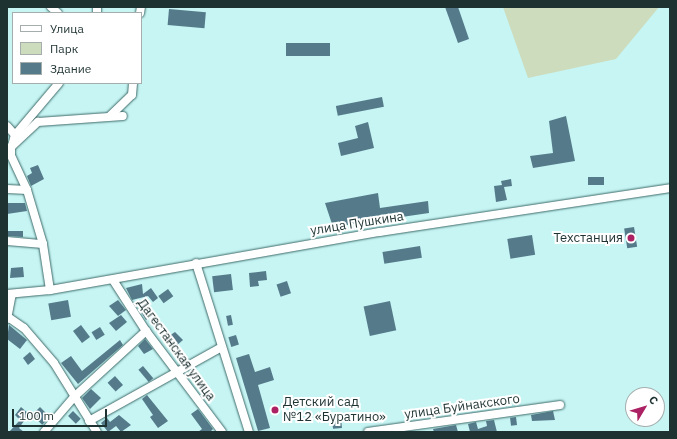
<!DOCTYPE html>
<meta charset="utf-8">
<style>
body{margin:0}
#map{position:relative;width:677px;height:439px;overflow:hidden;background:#c6f5f4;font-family:"IBM Plex Sans",sans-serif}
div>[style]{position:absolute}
.green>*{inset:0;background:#cddcbc}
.building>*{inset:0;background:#557b8b;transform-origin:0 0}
.roads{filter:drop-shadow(0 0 1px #3e6a69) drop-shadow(0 0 1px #3e6a69)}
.minor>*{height:8px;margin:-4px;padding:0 4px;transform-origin:4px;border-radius:4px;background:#fff}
.dots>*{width:11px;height:11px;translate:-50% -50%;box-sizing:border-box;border:2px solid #fff;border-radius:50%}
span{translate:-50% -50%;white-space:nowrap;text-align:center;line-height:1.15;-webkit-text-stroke:4px #fff;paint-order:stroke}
.street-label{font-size:13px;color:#1f3232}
.poi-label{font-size:13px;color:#1f3232}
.right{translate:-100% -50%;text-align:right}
.left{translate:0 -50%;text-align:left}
.frame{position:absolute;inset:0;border:8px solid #1f3232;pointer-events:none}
.legend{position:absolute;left:12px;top:12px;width:130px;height:72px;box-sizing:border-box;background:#fff;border:1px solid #a5adad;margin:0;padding:5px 7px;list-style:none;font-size:12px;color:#1f3232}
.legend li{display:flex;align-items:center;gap:8px;height:20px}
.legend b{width:20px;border:1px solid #a5adad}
.north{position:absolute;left:625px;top:387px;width:40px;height:40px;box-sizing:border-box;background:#fff;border:1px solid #a5adad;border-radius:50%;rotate:52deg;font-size:11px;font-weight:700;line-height:16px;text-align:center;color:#1f3232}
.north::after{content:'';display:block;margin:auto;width:14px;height:18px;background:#ab2163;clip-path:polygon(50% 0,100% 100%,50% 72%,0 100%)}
.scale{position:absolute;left:12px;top:409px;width:95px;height:18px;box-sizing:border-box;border:2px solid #1f3232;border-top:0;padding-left:5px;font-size:12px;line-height:14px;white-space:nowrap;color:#1f3232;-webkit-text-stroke:3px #fff;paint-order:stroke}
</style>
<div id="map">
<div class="green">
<i style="clip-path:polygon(503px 7px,659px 7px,616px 59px,528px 78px)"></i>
</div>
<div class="building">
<i style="clip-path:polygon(445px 7px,458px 7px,469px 39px,458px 43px)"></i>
<i style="left:169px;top:9px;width:37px;height:16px;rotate:5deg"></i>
<i style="left:286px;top:43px;width:44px;height:13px"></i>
<i style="left:382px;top:97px;width:10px;height:47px;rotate:79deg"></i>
<i style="clip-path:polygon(566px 116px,575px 161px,533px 168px,530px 156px,553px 153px,549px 121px)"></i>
<i style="clip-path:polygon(368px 122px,374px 148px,341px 156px,338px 143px,358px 138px,355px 126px)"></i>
<i style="clip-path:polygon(38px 165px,44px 179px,31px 186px,27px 176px,32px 173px,30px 168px)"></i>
<i style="left:604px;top:177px;width:8px;height:16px;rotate:90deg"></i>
<i style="clip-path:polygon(511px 179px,512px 186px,504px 187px,507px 200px,496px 202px,494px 186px,502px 185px,501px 181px)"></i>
<i style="clip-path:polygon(378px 193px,380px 208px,428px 201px,429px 213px,333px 227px,325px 203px)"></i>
<i style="clip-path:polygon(7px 203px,25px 203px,27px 211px,7px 214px)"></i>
<i style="left:634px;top:227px;width:20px;height:10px;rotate:81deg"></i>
<i style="clip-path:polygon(7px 231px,23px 231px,23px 237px,7px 236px)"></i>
<i style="left:532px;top:235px;width:20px;height:25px;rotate:81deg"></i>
<i style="left:420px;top:246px;width:12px;height:38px;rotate:81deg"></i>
<i style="clip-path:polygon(23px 267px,24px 277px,10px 278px,11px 268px)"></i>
<i style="clip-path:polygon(266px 271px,267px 280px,258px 281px,259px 286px,250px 287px,249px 273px)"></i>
<i style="left:231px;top:274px;width:16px;height:19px;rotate:83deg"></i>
<i style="left:287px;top:281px;width:13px;height:11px;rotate:72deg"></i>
<i style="clip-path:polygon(142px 284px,143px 294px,151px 288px,158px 298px,153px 302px,148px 296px,132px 300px,126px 288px)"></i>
<i style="left:168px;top:289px;width:9px;height:12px;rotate:54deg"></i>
<i style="left:68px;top:300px;width:17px;height:20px;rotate:80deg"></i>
<i style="clip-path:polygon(118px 300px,126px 310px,118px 316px,109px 306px)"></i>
<i style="left:390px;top:301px;width:30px;height:27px;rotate:78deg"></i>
<i style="clip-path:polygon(148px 306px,154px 315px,146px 320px,141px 312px)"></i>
<i style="clip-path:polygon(121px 315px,127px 322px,116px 331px,109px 323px)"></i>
<i style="left:231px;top:315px;width:10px;height:5px;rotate:79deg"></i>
<i style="clip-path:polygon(9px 325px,27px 340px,20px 349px,7px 339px)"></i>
<i style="left:81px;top:325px;width:15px;height:10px;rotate:53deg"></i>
<i style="left:100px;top:327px;width:9px;height:10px;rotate:58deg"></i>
<i style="clip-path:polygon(175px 332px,183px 340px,176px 346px,169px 336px)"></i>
<i style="left:236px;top:335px;width:10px;height:8px;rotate:73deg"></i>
<i style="clip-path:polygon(145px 339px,153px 349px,144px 354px,138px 346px)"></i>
<i style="clip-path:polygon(120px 340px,123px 345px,78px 384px,61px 363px,71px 356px,82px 371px)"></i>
<i style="clip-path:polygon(30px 352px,35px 359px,28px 365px,23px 358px)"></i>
<i style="clip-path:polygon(249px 354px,255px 372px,270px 367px,274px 380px,258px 385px,270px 428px,258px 431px,236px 358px)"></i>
<i style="left:143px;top:366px;width:16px;height:6px;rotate:50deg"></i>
<i style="left:115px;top:376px;width:12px;height:10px;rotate:48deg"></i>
<i style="clip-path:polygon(91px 389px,101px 398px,90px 409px,82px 398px)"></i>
<i style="clip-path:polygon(147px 395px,168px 421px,158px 428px,150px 417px,153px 415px,142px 399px)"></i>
<i style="clip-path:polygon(21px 407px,29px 414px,19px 428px,24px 432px,9px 432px,20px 420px,15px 415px)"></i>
<i style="left:40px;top:407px;width:14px;height:11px;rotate:45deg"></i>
<i style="clip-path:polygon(198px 409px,213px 429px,210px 432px,198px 432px,202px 429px,191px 414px)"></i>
<i style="left:73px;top:411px;width:11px;height:7px;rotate:45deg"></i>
<i style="clip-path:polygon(553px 411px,555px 420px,532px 421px,531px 415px)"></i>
<i style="clip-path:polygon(119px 415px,131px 425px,121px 432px,116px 426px,108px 432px,101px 423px,107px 418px,110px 422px)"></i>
<i style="left:341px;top:417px;width:11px;height:9px;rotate:85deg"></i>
<i style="left:516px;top:417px;width:8px;height:6px;rotate:83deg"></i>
<i style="clip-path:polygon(494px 420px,497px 432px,470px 432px,468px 424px,476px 422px,478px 429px,487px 426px,486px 421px)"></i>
<i style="clip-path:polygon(456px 425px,458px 432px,434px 432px,433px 429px)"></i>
</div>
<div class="roads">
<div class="minor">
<i style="left:51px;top:7px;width:9px;rotate:41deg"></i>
<i style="left:97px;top:13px;width:6px;rotate:-90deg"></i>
<i style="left:140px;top:13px;width:6px;rotate:-81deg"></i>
<i style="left:110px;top:116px;width:30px;rotate:-44deg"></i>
<i style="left:132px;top:95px;width:12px;rotate:-85deg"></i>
<i style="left:7px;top:126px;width:12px;rotate:48deg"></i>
<i style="left:12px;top:146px;width:11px;rotate:-75deg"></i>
<i style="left:15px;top:135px;width:68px;rotate:-49.8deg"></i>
<i style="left:7px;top:189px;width:20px;rotate:3deg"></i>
<i style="left:7px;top:241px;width:36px;rotate:5deg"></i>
<i style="left:196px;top:263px;width:177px;rotate:72.6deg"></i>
<i style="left:113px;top:280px;width:61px;rotate:57.1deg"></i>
<i style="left:146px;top:331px;width:126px;rotate:53deg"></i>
<i style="left:50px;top:290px;width:47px;rotate:-98.7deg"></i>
<i style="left:43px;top:244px;width:56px;rotate:-106.5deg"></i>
<i style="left:27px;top:190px;width:38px;rotate:-115deg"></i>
<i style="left:11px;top:155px;width:8px;rotate:-90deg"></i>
<i style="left:11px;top:147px;width:37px;rotate:-43deg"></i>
<i style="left:38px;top:122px;width:85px;rotate:-4deg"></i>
<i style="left:7px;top:294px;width:43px;rotate:-5.3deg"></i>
<i style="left:50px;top:290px;width:335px;rotate:-10deg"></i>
<i style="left:380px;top:232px;width:293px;rotate:-8.6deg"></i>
<i style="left:8px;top:317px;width:19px;rotate:35deg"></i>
<i style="left:24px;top:328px;width:46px;rotate:49.4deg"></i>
<i style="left:54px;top:363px;width:81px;rotate:58.1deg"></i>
<i style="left:7px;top:319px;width:25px;rotate:-79deg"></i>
<i style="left:89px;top:421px;width:152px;rotate:-29.1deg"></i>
<i style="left:44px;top:432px;width:46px;rotate:-49.4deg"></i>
<i style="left:74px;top:397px;width:98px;rotate:-42.5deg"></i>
<i style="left:368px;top:432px;width:194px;rotate:-8deg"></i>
</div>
</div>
<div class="dots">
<i style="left:631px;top:238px;background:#ab2163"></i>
<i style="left:275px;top:410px;background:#ab2163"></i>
</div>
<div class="street-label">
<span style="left:357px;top:224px;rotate:-9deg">улица Пушкина</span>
<span style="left:176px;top:350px;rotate:54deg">Дагестанская улица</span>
<span style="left:462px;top:407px;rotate:-8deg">улица Буйнакского</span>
</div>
<div class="poi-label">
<span class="right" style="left:623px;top:238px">Техстанция</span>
<span class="left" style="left:283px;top:410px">Детский сад<br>№12 «Буратино»</span>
</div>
<div class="frame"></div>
<ul class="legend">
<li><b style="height:5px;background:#fff"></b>Улица</li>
<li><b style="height:11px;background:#cddcbc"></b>Парк</li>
<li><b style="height:11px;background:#557b8b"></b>Здание</li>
</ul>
<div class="north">С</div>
<div class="scale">100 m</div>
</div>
